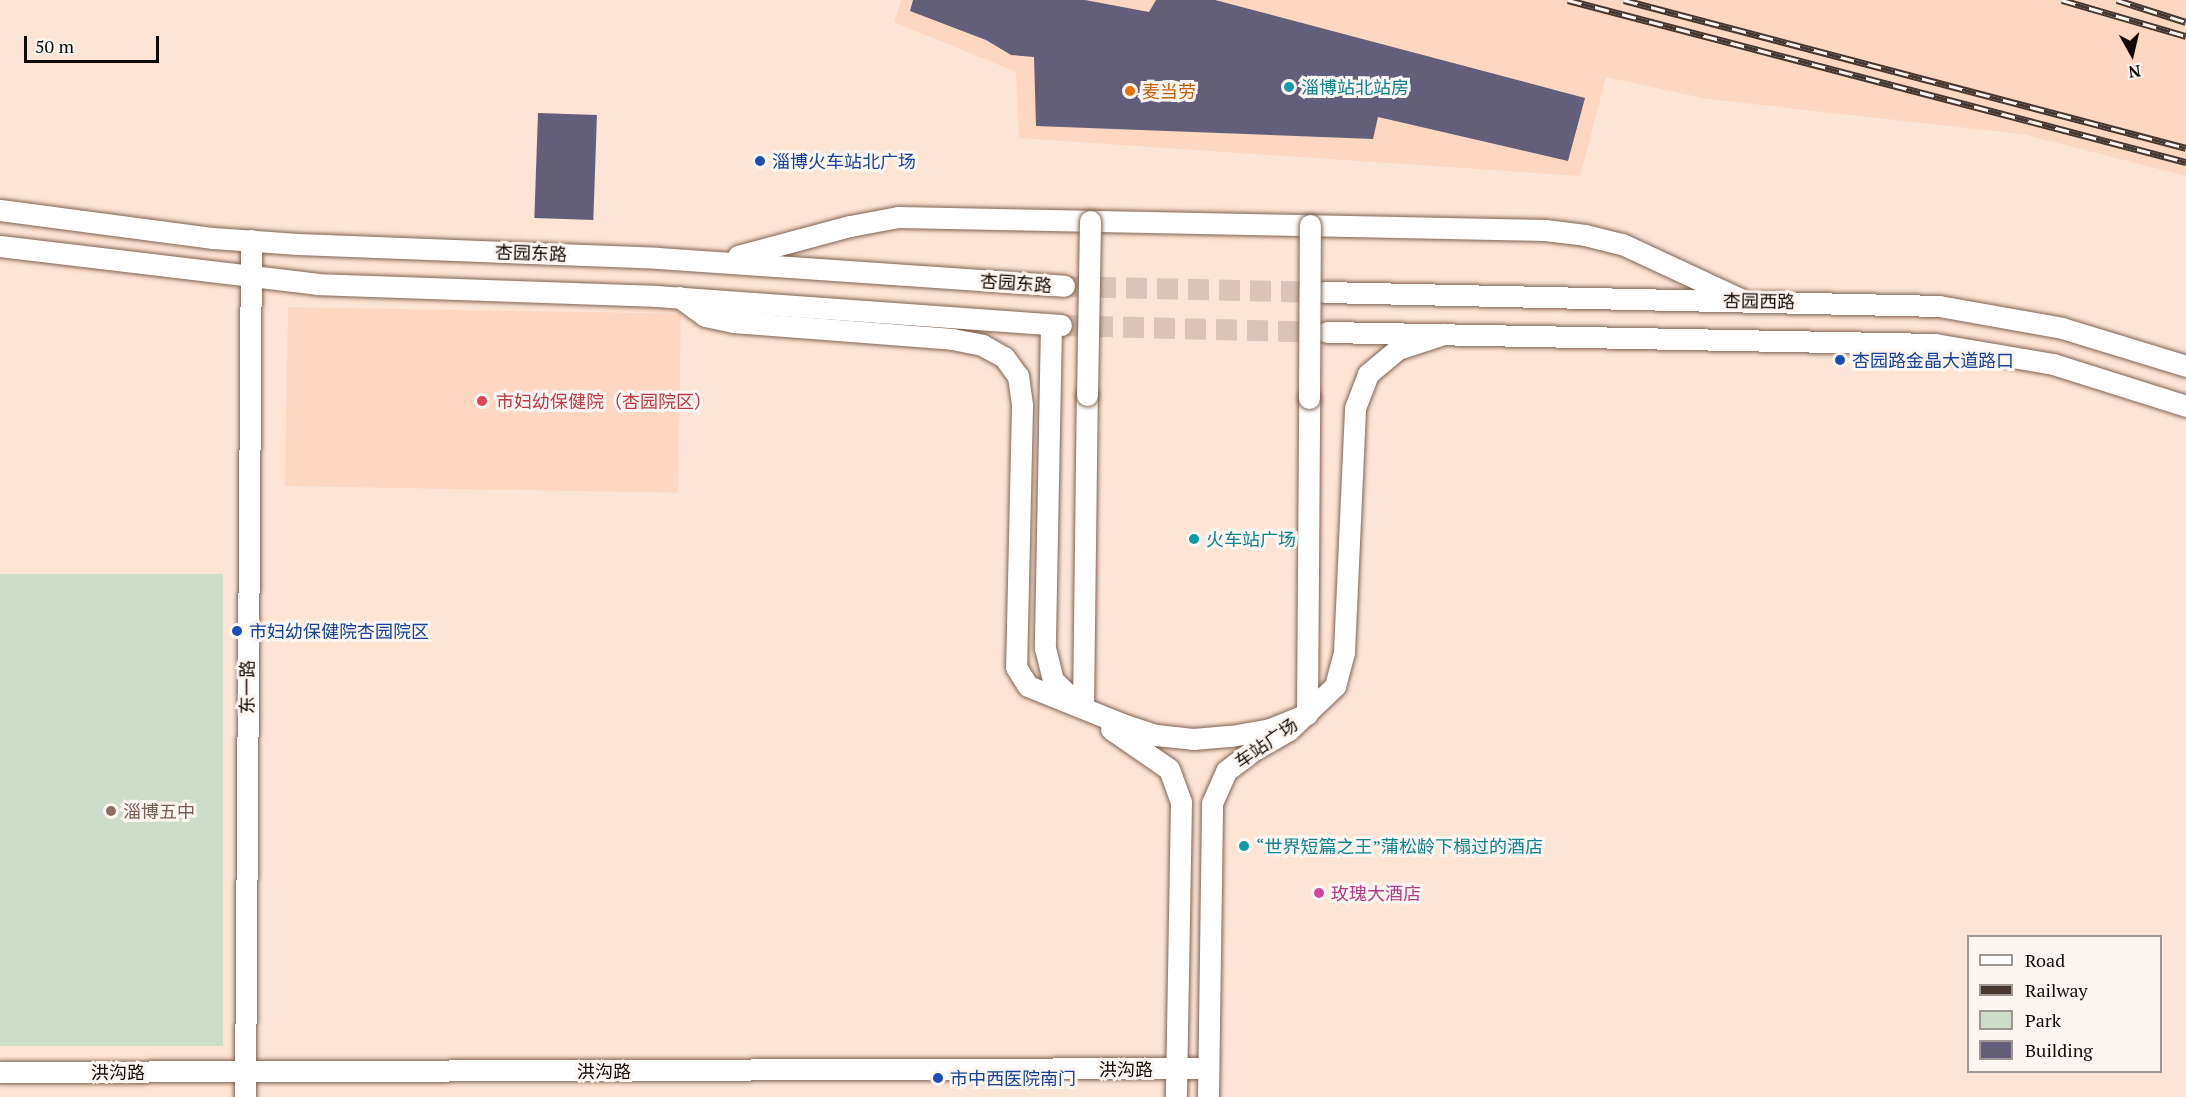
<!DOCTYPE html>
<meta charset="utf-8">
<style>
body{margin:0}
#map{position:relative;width:2186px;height:1097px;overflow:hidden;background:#fee4d5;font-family:"PT Serif","Noto Sans SC",serif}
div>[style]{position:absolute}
.built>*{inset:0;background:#fed7c0;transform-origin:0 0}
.green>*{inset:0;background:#ceddc9;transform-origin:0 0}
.building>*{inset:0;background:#635f7a;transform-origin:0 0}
.secondary-tunnel>*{height:21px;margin-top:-10.5px;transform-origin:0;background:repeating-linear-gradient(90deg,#dbc3b6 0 21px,transparent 0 31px)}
.roads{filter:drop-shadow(0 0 2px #7e6352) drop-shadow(0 0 2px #7e6352)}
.secondary>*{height:21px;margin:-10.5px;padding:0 10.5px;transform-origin:10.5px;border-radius:10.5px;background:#fff}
.rail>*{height:7px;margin-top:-3.5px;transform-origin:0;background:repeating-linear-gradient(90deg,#fcf6f2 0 14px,#453730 0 28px);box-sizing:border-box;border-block:2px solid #453730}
.bridges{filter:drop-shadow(0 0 2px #7e6352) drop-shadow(0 0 2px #7e6352)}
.secondary-bridge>*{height:21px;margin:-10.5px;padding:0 10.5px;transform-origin:10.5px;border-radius:10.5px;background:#fff}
.dots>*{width:16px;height:16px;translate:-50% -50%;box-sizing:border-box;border:3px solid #fcf6f2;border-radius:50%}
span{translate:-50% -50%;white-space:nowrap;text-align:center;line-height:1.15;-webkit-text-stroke:6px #fcf6f2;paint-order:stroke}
.culture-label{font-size:18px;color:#0d838f}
.left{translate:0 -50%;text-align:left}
.food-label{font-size:18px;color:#c56008}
.transit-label{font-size:18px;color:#164399}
.street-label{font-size:18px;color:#130904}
.health-label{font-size:18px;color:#be3a42}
.education-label{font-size:18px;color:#785e54}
.hotel-label{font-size:18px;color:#b23c85}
.legend{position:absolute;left:1967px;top:935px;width:195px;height:138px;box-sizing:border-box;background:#fcf6f2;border:2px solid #9f9793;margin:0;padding:8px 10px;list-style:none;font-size:18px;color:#130904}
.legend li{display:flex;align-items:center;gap:12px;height:30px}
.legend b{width:30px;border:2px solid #9f9793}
.north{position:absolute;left:2102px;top:24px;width:60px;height:60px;-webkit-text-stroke:4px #fcf6f2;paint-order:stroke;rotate:172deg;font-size:16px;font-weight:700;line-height:24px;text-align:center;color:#130904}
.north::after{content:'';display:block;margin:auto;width:21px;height:27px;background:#130904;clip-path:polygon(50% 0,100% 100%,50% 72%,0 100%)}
.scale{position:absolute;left:24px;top:36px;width:135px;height:27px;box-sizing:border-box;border:3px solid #130904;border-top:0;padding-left:8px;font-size:18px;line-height:21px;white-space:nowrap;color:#130904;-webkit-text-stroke:4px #fcf6f2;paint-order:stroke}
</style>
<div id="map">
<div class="built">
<i style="clip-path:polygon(901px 0,2186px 0,2186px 176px,2022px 134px,1707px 99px,1606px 77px,1580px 176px,1019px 138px,1016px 72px,894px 22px)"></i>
<i style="left:288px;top:307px;width:393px;height:179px;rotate:1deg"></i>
</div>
<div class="green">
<i style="left:0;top:574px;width:223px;height:472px"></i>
</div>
<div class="building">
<i style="clip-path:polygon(913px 0,1085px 0,1149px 12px,1156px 0,1215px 0,1585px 98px,1568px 161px,1378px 117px,1373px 139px,1036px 126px,1034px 57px,1011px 55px,986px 40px,910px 11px)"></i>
<i style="left:538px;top:113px;width:59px;height:105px;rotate:2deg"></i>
</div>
<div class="secondary-tunnel">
<i style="left:1064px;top:286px;width:260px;rotate:1.3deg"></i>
<i style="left:1061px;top:325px;width:266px;rotate:1.5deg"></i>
</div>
<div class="roads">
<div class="secondary">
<i style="left:0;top:210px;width:215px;rotate:7.5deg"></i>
<i style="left:213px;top:238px;width:85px;rotate:4deg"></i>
<i style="left:298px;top:244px;width:360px;rotate:2.2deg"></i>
<i style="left:658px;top:258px;width:407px;rotate:3.9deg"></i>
<i style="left:0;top:246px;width:319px;rotate:6.8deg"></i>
<i style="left:317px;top:284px;width:339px;rotate:2deg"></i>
<i style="left:656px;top:296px;width:406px;rotate:4.1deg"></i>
<i style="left:738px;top:256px;width:116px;rotate:-15deg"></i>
<i style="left:850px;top:226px;width:49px;rotate:-10.6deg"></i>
<i style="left:898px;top:217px;width:647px;rotate:1.15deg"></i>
<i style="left:1545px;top:230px;width:40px;rotate:7.1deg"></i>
<i style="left:1585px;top:235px;width:38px;rotate:14deg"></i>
<i style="left:1622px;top:244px;width:136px;rotate:24.9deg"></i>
<i style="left:1324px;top:292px;width:615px;rotate:1.3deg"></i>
<i style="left:1939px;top:306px;width:125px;rotate:10.1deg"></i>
<i style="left:2062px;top:328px;width:130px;rotate:17deg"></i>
<i style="left:679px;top:297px;width:32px;rotate:36deg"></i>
<i style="left:705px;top:316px;width:29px;rotate:12deg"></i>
<i style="left:733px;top:322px;width:220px;rotate:4.4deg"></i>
<i style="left:952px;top:339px;width:31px;rotate:11deg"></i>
<i style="left:982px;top:345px;width:25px;rotate:29deg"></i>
<i style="left:1004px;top:357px;width:24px;rotate:54deg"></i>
<i style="left:1018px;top:376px;width:30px;rotate:82deg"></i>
<i style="left:1022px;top:406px;width:261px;rotate:91.3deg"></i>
<i style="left:1016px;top:667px;width:22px;rotate:58deg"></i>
<i style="left:1028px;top:686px;width:101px;rotate:22deg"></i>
<i style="left:1122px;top:724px;width:36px;rotate:18deg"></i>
<i style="left:1156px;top:735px;width:37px;rotate:6deg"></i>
<i style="left:1193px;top:739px;width:38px;rotate:-5deg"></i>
<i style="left:1231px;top:736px;width:40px;rotate:-10deg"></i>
<i style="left:1270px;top:729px;width:40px;rotate:-22deg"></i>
<i style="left:1051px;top:325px;width:323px;rotate:91.1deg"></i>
<i style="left:1045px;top:648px;width:33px;rotate:76deg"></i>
<i style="left:1053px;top:680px;width:28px;rotate:44deg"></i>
<i style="left:1327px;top:332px;width:608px;rotate:1.13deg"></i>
<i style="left:1935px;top:344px;width:120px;rotate:9.6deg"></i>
<i style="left:2053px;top:364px;width:139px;rotate:17.5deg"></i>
<i style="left:1083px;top:708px;width:313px;rotate:-89.3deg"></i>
<i style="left:1307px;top:714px;width:316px;rotate:-89.6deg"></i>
<i style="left:1111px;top:729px;width:70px;rotate:34.6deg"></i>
<i style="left:1169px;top:769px;width:35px;rotate:70deg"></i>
<i style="left:1181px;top:802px;width:295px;rotate:91deg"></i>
<i style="left:0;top:1072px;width:1208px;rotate:-0.19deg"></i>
<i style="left:245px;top:1097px;width:857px;rotate:-89.6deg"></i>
<i style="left:1208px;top:1097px;width:294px;rotate:-89.2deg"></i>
<i style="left:1212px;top:803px;width:35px;rotate:-66deg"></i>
<i style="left:1226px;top:771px;width:35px;rotate:-37deg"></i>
<i style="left:1254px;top:750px;width:40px;rotate:-29.7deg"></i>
<i style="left:1289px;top:730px;width:64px;rotate:-43.7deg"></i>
<i style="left:1335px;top:686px;width:35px;rotate:-75deg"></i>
<i style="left:1344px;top:652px;width:244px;rotate:-87.4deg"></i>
<i style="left:1355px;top:408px;width:36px;rotate:-69deg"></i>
<i style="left:1368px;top:374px;width:39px;rotate:-40deg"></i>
<i style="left:1398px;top:349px;width:48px;rotate:-18.1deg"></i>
</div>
</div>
<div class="rail">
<i style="left:1568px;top:0;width:639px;rotate:14.69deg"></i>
<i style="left:1624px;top:0;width:581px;rotate:14.75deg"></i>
<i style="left:2062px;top:0;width:129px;rotate:16.2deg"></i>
<i style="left:2117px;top:0;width:72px;rotate:17.7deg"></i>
</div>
<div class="bridges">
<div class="secondary-bridge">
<i style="left:1087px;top:395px;width:174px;rotate:-89deg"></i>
<i style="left:1309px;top:398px;width:173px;rotate:-89.7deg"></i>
</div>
</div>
<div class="dots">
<i style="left:1289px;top:87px;background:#0f9aa8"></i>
<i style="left:1130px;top:91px;background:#e8710a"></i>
<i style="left:760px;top:161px;background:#1a4fb4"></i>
<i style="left:1840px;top:360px;background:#1a4fb4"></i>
<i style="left:482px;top:401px;background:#e0444e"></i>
<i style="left:1194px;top:539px;background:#0f9aa8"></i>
<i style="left:237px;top:631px;background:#1a4fb4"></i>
<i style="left:111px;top:811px;background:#8d6e63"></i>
<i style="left:1244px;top:846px;background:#0f9aa8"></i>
<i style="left:1319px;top:893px;background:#d1479c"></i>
<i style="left:938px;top:1078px;background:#1a4fb4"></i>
</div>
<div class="culture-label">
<span class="left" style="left:1301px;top:87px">淄博站北站房</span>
<span class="left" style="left:1206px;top:539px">火车站广场</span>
<span class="left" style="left:1256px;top:846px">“世界短篇之王”蒲松龄下榻过的酒店</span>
</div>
<div class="food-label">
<span class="left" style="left:1142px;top:91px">麦当劳</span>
</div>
<div class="transit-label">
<span class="left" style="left:772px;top:161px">淄博火车站北广场</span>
<span class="left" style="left:1852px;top:360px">杏园路金晶大道路口</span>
<span class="left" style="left:249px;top:631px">市妇幼保健院杏园院区</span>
<span class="left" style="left:950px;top:1078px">市中西医院南门</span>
</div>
<div class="street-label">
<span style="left:531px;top:253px;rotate:2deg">杏园东路</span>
<span style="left:1016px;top:283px;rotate:4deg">杏园东路</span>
<span style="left:1759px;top:301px;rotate:1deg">杏园西路</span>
<span style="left:247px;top:687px;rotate:-90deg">东一路</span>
<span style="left:1266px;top:743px;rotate:-35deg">车站广场</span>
<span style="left:1126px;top:1069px">洪沟路</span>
<span style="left:604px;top:1071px">洪沟路</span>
<span style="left:118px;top:1072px">洪沟路</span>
</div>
<div class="health-label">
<span class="left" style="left:496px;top:401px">市妇幼保健院（杏园院区）</span>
</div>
<div class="education-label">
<span class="left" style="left:123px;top:811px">淄博五中</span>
</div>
<div class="hotel-label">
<span class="left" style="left:1331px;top:893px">玫瑰大酒店</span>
</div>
<ul class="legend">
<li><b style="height:8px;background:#fff"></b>Road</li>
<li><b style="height:8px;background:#453730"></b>Railway</li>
<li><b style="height:16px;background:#ceddc9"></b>Park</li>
<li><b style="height:16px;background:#635f7a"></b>Building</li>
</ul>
<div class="north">N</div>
<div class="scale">50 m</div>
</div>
